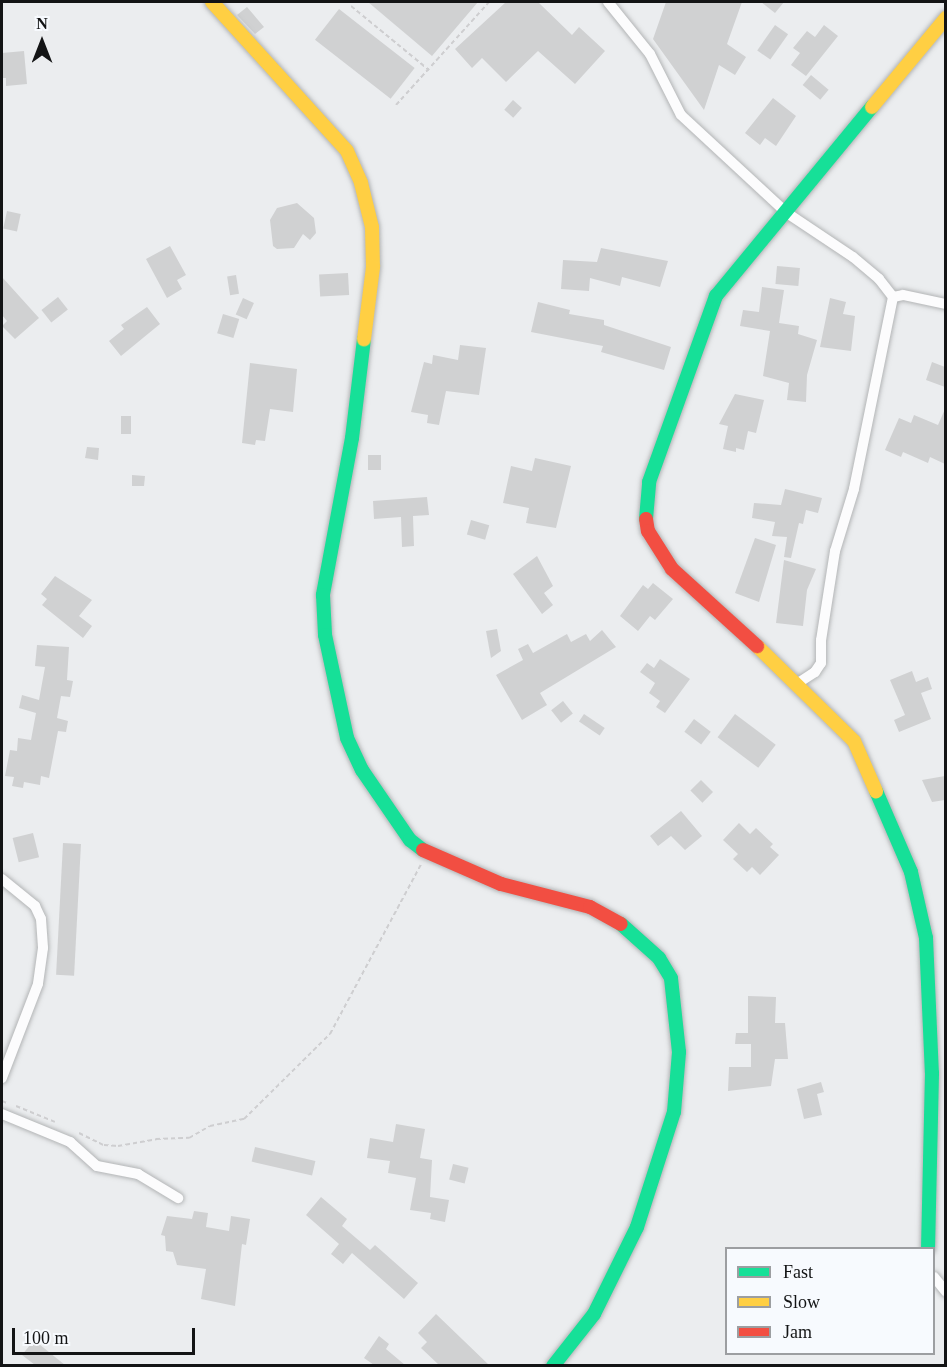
<!DOCTYPE html>
<style>
body{margin:0}
#map{position:relative;width:947px;height:1367px;overflow:hidden;background:#ebedef;font-family:Georgia,serif}
div>[style]{position:absolute}
.building>*{inset:0;background:#d0d1d2;transform-origin:0 0}
.path>*{height:2px;margin-top:-1px;transform-origin:0;background:repeating-linear-gradient(90deg,#ceced0 0 4.5px,transparent 0 7.5px)}
.roads{filter:drop-shadow(0 0 2px #b3b5b6) drop-shadow(0 0 2px #b3b5b6)}
.street>*{height:10px;margin:-5px;padding:0 5px;transform-origin:5px;border-radius:5px;background:#fcfcfd}
.fast>*{height:14px;margin:-7px;padding:0 7px;transform-origin:7px;border-radius:7px;background:#16e098}
.slow>*{height:14px;margin:-7px;padding:0 7px;transform-origin:7px;border-radius:7px;background:#ffcf43}
.jam>*{height:14px;margin:-7px;padding:0 7px;transform-origin:7px;border-radius:7px;background:#f24e42}
span{translate:-50% -50%;white-space:nowrap;text-align:center;line-height:1.15;-webkit-text-stroke:4.5px #f7fafe;paint-order:stroke}
.frame{position:absolute;inset:0;border:3px solid #131415;pointer-events:none}
.legend{position:absolute;left:725px;top:1247px;width:210px;height:108px;box-sizing:border-box;background:#f7fafe;border:2px solid #9c9ea1;margin:0;padding:8px 10px;list-style:none;font-size:18px;color:#131415}
.legend li{display:flex;align-items:center;gap:12px;height:30px}
.legend b{width:30px;border:2px solid #9c9ea1}
.north{position:absolute;left:12px;top:12px;width:60px;height:60px;-webkit-text-stroke:4px #f7fafe;paint-order:stroke;rotate:0deg;font-size:16px;font-weight:700;line-height:24px;text-align:center;color:#131415}
.north::after{content:'';display:block;margin:auto;width:21px;height:27px;background:#131415;clip-path:polygon(50% 0,100% 100%,50% 72%,0 100%)}
.scale{position:absolute;left:12px;top:1328px;width:183px;height:27px;box-sizing:border-box;border:3px solid #131415;border-top:0;padding-left:8px;font-size:18px;line-height:21px;white-space:nowrap;color:#131415;-webkit-text-stroke:4px #f7fafe;paint-order:stroke}
</style>
<div id="map">
<div class="building">
<i style="clip-path:polygon(368px 2px,478px 2px,432px 56px)"></i>
<i style="clip-path:polygon(506px 2px,538px 2px,572px 35px,579px 27px,605px 51px,575px 84px,538px 51px,506px 82px,482px 58px,472px 68px,455px 49px)"></i>
<i style="clip-path:polygon(666px 2px,742px 2px,727px 44px,746px 57px,735px 75px,719px 65px,704px 110px,653px 39px)"></i>
<i style="clip-path:polygon(761px 2px,784px 2px,775px 13px)"></i>
<i style="clip-path:polygon(247px 7px,264px 27px,255px 34px,237px 15px)"></i>
<i style="left:339px;top:9px;width:96px;height:39px;rotate:38deg"></i>
<i style="left:775px;top:25px;width:16px;height:31px;rotate:35deg"></i>
<i style="clip-path:polygon(824px 25px,838px 36px,806px 76px,791px 65px,800px 53px,793px 48px,807px 31px,815px 37px)"></i>
<i style="clip-path:polygon(24px 51px,27px 84px,6px 86px,6px 78px,2px 78px,2px 53px)"></i>
<i style="left:811px;top:75px;width:23px;height:13px;rotate:40deg"></i>
<i style="clip-path:polygon(773px 98px,796px 116px,776px 146px,765px 138px,760px 145px,745px 133px)"></i>
<i style="left:513px;top:100px;width:12px;height:13px;rotate:42deg"></i>
<i style="clip-path:polygon(297px 203px,314px 218px,316px 233px,310px 240px,303px 234px,294px 248px,277px 249px,273px 246px,270px 220px,277px 208px)"></i>
<i style="left:7px;top:211px;width:14px;height:18px;rotate:12deg"></i>
<i style="clip-path:polygon(170px 246px,186px 275px,177px 280px,182px 289px,167px 298px,146px 259px)"></i>
<i style="clip-path:polygon(601px 248px,668px 261px,660px 287px,622px 277px,620px 286px,590px 278px,589px 291px,561px 289px,563px 260px,597px 262px)"></i>
<i style="left:777px;top:266px;width:23px;height:18px;rotate:5deg"></i>
<i style="left:348px;top:273px;width:22px;height:29px;rotate:87deg"></i>
<i style="left:236px;top:275px;width:19px;height:9px;rotate:81deg"></i>
<i style="clip-path:polygon(2px 277px,39px 318px,15px 339px,2px 326px,7px 321px,2px 315px)"></i>
<i style="clip-path:polygon(762px 287px,784px 290px,779px 323px,799px 326px,798px 334px,817px 340px,807px 375px,806px 402px,787px 400px,789px 383px,763px 376px,770px 331px,740px 326px,743px 310px,759px 312px)"></i>
<i style="left:58px;top:297px;width:16px;height:21px;rotate:52deg"></i>
<i style="left:243px;top:298px;width:12px;height:18px;rotate:24deg"></i>
<i style="clip-path:polygon(830px 298px,846px 302px,843px 314px,855px 316px,851px 351px,820px 347px)"></i>
<i style="clip-path:polygon(538px 302px,570px 310px,569px 314px,604px 320px,604px 325px,671px 347px,664px 370px,601px 352px,603px 346px,531px 332px)"></i>
<i style="clip-path:polygon(147px 307px,160px 324px,121px 356px,109px 341px,124px 329px,121px 325px)"></i>
<i style="left:223px;top:314px;width:17px;height:20px;rotate:17deg"></i>
<i style="clip-path:polygon(460px 345px,486px 348px,479px 395px,446px 391px,439px 425px,427px 423px,428px 415px,411px 412px,424px 362px,432px 364px,433px 355px,458px 360px)"></i>
<i style="clip-path:polygon(932px 362px,945px 367px,945px 387px,926px 380px)"></i>
<i style="clip-path:polygon(250px 363px,297px 369px,293px 412px,270px 409px,265px 441px,256px 440px,255px 445px,242px 443px)"></i>
<i style="clip-path:polygon(735px 394px,764px 400px,756px 433px,748px 431px,744px 450px,736px 448px,736px 452px,723px 449px,728px 426px,719px 424px)"></i>
<i style="clip-path:polygon(945px 409px,945px 464px,930px 457px,928px 463px,903px 452px,901px 457px,885px 450px,899px 418px,911px 423px,914px 415px,938px 425px)"></i>
<i style="left:121px;top:416px;width:10px;height:18px"></i>
<i style="clip-path:polygon(87px 447px,99px 448px,98px 460px,85px 458px)"></i>
<i style="left:368px;top:455px;width:13px;height:15px"></i>
<i style="clip-path:polygon(535px 458px,571px 466px,556px 528px,526px 523px,529px 508px,503px 503px,511px 466px,532px 471px)"></i>
<i style="clip-path:polygon(132px 475px,145px 476px,144px 486px,132px 486px)"></i>
<i style="clip-path:polygon(785px 489px,822px 498px,818px 513px,806px 510px,803px 524px,799px 523px,791px 558px,784px 557px,787px 537px,772px 536px,775px 522px,752px 518px,754px 503px,781px 505px)"></i>
<i style="clip-path:polygon(427px 497px,429px 515px,413px 516px,414px 546px,402px 547px,401px 517px,374px 519px,373px 501px)"></i>
<i style="left:471px;top:520px;width:19px;height:15px;rotate:16deg"></i>
<i style="clip-path:polygon(755px 538px,776px 545px,759px 602px,735px 593px)"></i>
<i style="clip-path:polygon(537px 556px,553px 586px,544px 593px,553px 605px,542px 614px,513px 574px)"></i>
<i style="clip-path:polygon(784px 560px,816px 569px,807px 590px,803px 626px,776px 623px)"></i>
<i style="clip-path:polygon(55px 576px,92px 600px,79px 616px,92px 626px,83px 638px,42px 605px,47px 599px,41px 594px)"></i>
<i style="clip-path:polygon(653px 583px,673px 599px,655px 620px,650px 616px,638px 631px,620px 616px,643px 585px,648px 589px)"></i>
<i style="clip-path:polygon(497px 629px,501px 651px,491px 658px,486px 631px)"></i>
<i style="clip-path:polygon(602px 630px,616px 647px,540px 693px,547px 705px,522px 720px,496px 675px,523px 660px,518px 649px,528px 644px,533px 653px,567px 634px,571px 642px,586px 634px,590px 641px)"></i>
<i style="clip-path:polygon(37px 645px,69px 647px,67px 680px,73px 681px,70px 697px,61px 696px,57px 718px,68px 721px,66px 732px,58px 731px,49px 778px,41px 776px,40px 785px,24px 782px,23px 788px,12px 786px,14px 777px,5px 776px,10px 750px,17px 751px,18px 738px,31px 740px,36px 713px,19px 708px,22px 695px,39px 700px,45px 667px,35px 666px)"></i>
<i style="clip-path:polygon(660px 659px,690px 679px,665px 713px,656px 707px,660px 701px,649px 693px,655px 683px,640px 672px,647px 663px,654px 668px)"></i>
<i style="clip-path:polygon(912px 671px,916px 682px,928px 677px,932px 689px,921px 693px,931px 719px,899px 732px,894px 720px,905px 715px,890px 680px)"></i>
<i style="left:563px;top:701px;width:16px;height:15px;rotate:52deg"></i>
<i style="left:584px;top:714px;width:25px;height:9px;rotate:34deg"></i>
<i style="left:735px;top:714px;width:51px;height:29px;rotate:37deg"></i>
<i style="left:694px;top:719px;width:21px;height:16px;rotate:37deg"></i>
<i style="clip-path:polygon(945px 776px,945px 800px,932px 802px,922px 780px)"></i>
<i style="left:701px;top:780px;width:17px;height:15px;rotate:45deg"></i>
<i style="clip-path:polygon(681px 811px,702px 836px,685px 850px,671px 836px,658px 846px,650px 836px)"></i>
<i style="clip-path:polygon(739px 823px,750px 834px,756px 828px,773px 844px,770px 847px,779px 855px,760px 875px,752px 867px,747px 872px,733px 859px,738px 854px,723px 840px)"></i>
<i style="left:33px;top:833px;width:25px;height:21px;rotate:76deg"></i>
<i style="left:63px;top:843px;width:18px;height:132px;rotate:3deg"></i>
<i style="clip-path:polygon(748px 996px,776px 997px,775px 1023px,785px 1023px,788px 1059px,775px 1059px,771px 1086px,728px 1091px,729px 1067px,751px 1067px,751px 1044px,735px 1044px,736px 1033px,748px 1033px)"></i>
<i style="clip-path:polygon(821px 1082px,824px 1092px,817px 1094px,822px 1115px,804px 1119px,797px 1089px)"></i>
<i style="clip-path:polygon(396px 1124px,425px 1129px,420px 1158px,432px 1160px,430px 1197px,449px 1200px,445px 1222px,430px 1219px,431px 1213px,410px 1210px,416px 1178px,388px 1173px,390px 1161px,367px 1158px,370px 1138px,393px 1142px)"></i>
<i style="left:255px;top:1147px;width:62px;height:15px;rotate:13deg"></i>
<i style="left:453px;top:1164px;width:16px;height:16px;rotate:14deg"></i>
<i style="clip-path:polygon(321px 1197px,347px 1219px,342px 1226px,370px 1250px,375px 1245px,418px 1283px,404px 1299px,352px 1253px,343px 1264px,331px 1254px,339px 1244px,306px 1215px)"></i>
<i style="clip-path:polygon(194px 1211px,208px 1213px,206px 1227px,229px 1231px,231px 1216px,250px 1219px,246px 1245px,242px 1244px,235px 1306px,201px 1299px,206px 1269px,177px 1265px,173px 1252px,166px 1251px,165px 1236px,161px 1235px,167px 1216px,192px 1219px)"></i>
<i style="clip-path:polygon(436px 1314px,489px 1365px,439px 1365px,421px 1348px,427px 1342px,418px 1333px)"></i>
<i style="clip-path:polygon(379px 1336px,389px 1344px,386px 1349px,405px 1365px,374px 1365px,364px 1358px)"></i>
<i style="clip-path:polygon(34px 1340px,65px 1365px,35px 1365px,22px 1355px)"></i>
</div>
<div class="path">
<i style="left:351px;top:6px;width:101px;rotate:39.4deg"></i>
<i style="left:396px;top:105px;width:139px;rotate:-47.9deg"></i>
<i style="left:2px;top:1101px;width:5px;rotate:22deg"></i>
<i style="left:16px;top:1106px;width:42px;rotate:22.3deg"></i>
<i style="left:79px;top:1133px;width:28px;rotate:26deg"></i>
<i style="left:104px;top:1145px;width:14px;rotate:4deg"></i>
<i style="left:118px;top:1146px;width:39px;rotate:-10deg"></i>
<i style="left:156px;top:1139px;width:33px;rotate:-2deg"></i>
<i style="left:189px;top:1138px;width:24px;rotate:-30deg"></i>
<i style="left:210px;top:1126px;width:35px;rotate:-12deg"></i>
<i style="left:244px;top:1119px;width:121px;rotate:-44.7deg"></i>
<i style="left:330px;top:1034px;width:193px;rotate:-61.8deg"></i>
</div>
<div class="roads">
<div class="street">
<i style="left:608px;top:2px;width:67px;rotate:51.1deg"></i>
<i style="left:650px;top:54px;width:68px;rotate:63.1deg"></i>
<i style="left:681px;top:115px;width:144px;rotate:42.8deg"></i>
<i style="left:787px;top:213px;width:79px;rotate:33.7deg"></i>
<i style="left:853px;top:257px;width:34px;rotate:40deg"></i>
<i style="left:879px;top:279px;width:23px;rotate:52deg"></i>
<i style="left:893px;top:297px;width:196px;rotate:101.5deg"></i>
<i style="left:854px;top:489px;width:65px;rotate:107deg"></i>
<i style="left:835px;top:551px;width:90px;rotate:98.9deg"></i>
<i style="left:821px;top:640px;width:23px;rotate:90deg"></i>
<i style="left:821px;top:663px;width:11px;rotate:124deg"></i>
<i style="left:815px;top:672px;width:20px;rotate:147deg"></i>
<i style="left:893px;top:297px;width:10px;rotate:-11deg"></i>
<i style="left:903px;top:295px;width:44px;rotate:11.8deg"></i>
<i style="left:2px;top:879px;width:43px;rotate:39.3deg"></i>
<i style="left:35px;top:906px;width:14px;rotate:65deg"></i>
<i style="left:41px;top:919px;width:29px;rotate:86deg"></i>
<i style="left:43px;top:948px;width:36px;rotate:98deg"></i>
<i style="left:38px;top:984px;width:101px;rotate:111deg"></i>
<i style="left:2px;top:1114px;width:74px;rotate:22.4deg"></i>
<i style="left:70px;top:1142px;width:36px;rotate:42deg"></i>
<i style="left:97px;top:1166px;width:42px;rotate:11deg"></i>
<i style="left:138px;top:1174px;width:47px;rotate:31deg"></i>
<i style="left:934px;top:1277px;width:19px;rotate:51deg"></i>
</div>
<div class="fast">
<i style="left:364px;top:339px;width:100px;rotate:96.9deg"></i>
<i style="left:352px;top:438px;width:160px;rotate:100.5deg"></i>
<i style="left:323px;top:595px;width:40px;rotate:87.1deg"></i>
<i style="left:325px;top:635px;width:105px;rotate:77.9deg"></i>
<i style="left:347px;top:738px;width:35px;rotate:65deg"></i>
<i style="left:362px;top:770px;width:85px;rotate:55.6deg"></i>
<i style="left:410px;top:840px;width:16px;rotate:38deg"></i>
<i style="left:646px;top:519px;width:37px;rotate:-85deg"></i>
<i style="left:649px;top:482px;width:198px;rotate:-70.2deg"></i>
<i style="left:716px;top:296px;width:245px;rotate:-50.5deg"></i>
<i style="left:876px;top:791px;width:88px;rotate:66.6deg"></i>
<i style="left:911px;top:872px;width:68px;rotate:77.2deg"></i>
<i style="left:926px;top:938px;width:135px;rotate:87.5deg"></i>
<i style="left:932px;top:1073px;width:175px;rotate:91.3deg"></i>
<i style="left:553px;top:1366px;width:66px;rotate:-51.7deg"></i>
<i style="left:594px;top:1314px;width:97px;rotate:-63.7deg"></i>
<i style="left:637px;top:1227px;width:121px;rotate:-72.2deg"></i>
<i style="left:674px;top:1112px;width:60px;rotate:-85.2deg"></i>
<i style="left:679px;top:1052px;width:74px;rotate:-96.2deg"></i>
<i style="left:671px;top:978px;width:23px;rotate:-121deg"></i>
<i style="left:659px;top:958px;width:51px;rotate:-138.2deg"></i>
</div>
<div class="slow">
<i style="left:212px;top:2px;width:201px;rotate:47.8deg"></i>
<i style="left:347px;top:151px;width:35px;rotate:66deg"></i>
<i style="left:361px;top:183px;width:45px;rotate:76deg"></i>
<i style="left:372px;top:227px;width:40px;rotate:88.6deg"></i>
<i style="left:373px;top:267px;width:73px;rotate:97.1deg"></i>
<i style="left:872px;top:107px;width:116px;rotate:-50.3deg"></i>
<i style="left:757px;top:646px;width:136px;rotate:44.4deg"></i>
<i style="left:854px;top:741px;width:55px;rotate:66.3deg"></i>
</div>
<div class="jam">
<i style="left:646px;top:519px;width:12px;rotate:81deg"></i>
<i style="left:648px;top:531px;width:45px;rotate:57.7deg"></i>
<i style="left:672px;top:569px;width:115px;rotate:42.2deg"></i>
<i style="left:423px;top:850px;width:85px;rotate:23.6deg"></i>
<i style="left:501px;top:884px;width:92px;rotate:14.5deg"></i>
<i style="left:590px;top:907px;width:35px;rotate:29deg"></i>
</div>
</div>
<div class="frame"></div>
<ul class="legend">
<li><b style="height:8px;background:#16e098"></b>Fast</li>
<li><b style="height:8px;background:#ffcf43"></b>Slow</li>
<li><b style="height:8px;background:#f24e42"></b>Jam</li>
</ul>
<div class="north">N</div>
<div class="scale">100 m</div>
</div>
